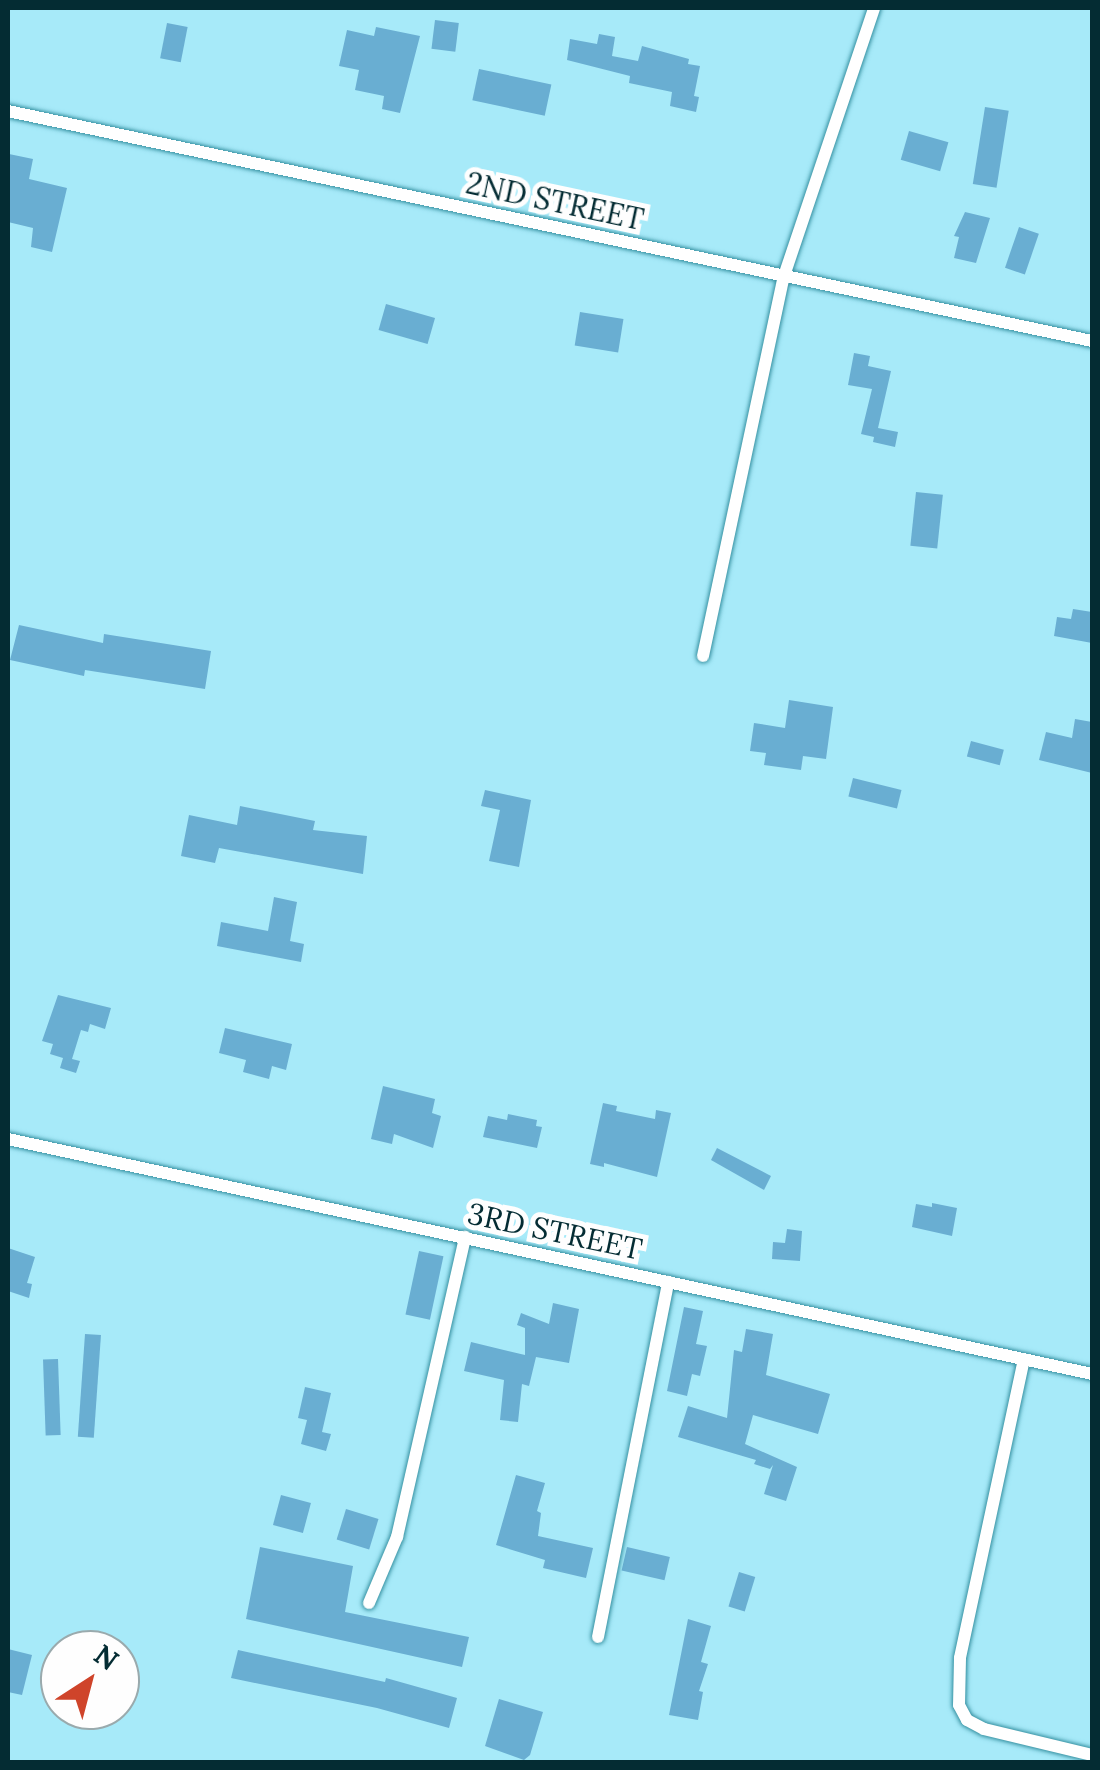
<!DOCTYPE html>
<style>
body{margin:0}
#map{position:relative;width:1100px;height:1770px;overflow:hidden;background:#a7eaf9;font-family:Lora,serif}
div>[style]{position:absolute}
.building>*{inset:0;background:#69aed2;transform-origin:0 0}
.roads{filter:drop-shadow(0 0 2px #3590a1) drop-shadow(0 0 2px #3590a1)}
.minor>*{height:12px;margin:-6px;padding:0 6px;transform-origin:6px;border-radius:6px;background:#fff}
span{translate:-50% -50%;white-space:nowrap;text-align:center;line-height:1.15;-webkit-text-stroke:10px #fefefe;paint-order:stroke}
.street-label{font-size:30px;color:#042c33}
.frame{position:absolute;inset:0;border:10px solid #042c33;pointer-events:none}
.north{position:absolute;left:40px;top:1630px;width:100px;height:100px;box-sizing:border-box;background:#fefefe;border:2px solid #9aaaad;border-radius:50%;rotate:36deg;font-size:28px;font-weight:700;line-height:40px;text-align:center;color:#042c33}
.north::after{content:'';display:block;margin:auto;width:35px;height:45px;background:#cf442a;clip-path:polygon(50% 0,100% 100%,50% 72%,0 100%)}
</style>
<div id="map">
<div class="building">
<i style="left:435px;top:20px;width:24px;height:29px;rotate:7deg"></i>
<i style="left:167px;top:23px;width:21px;height:36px;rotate:11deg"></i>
<i style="clip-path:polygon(376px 27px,420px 36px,400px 113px,382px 109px,384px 96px,355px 90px,359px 70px,339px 66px,347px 30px,374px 36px)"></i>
<i style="clip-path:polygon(599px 34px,615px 37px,612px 56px,638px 61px,642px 46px,689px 59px,688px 64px,700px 66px,694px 96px,699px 97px,696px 112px,670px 106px,672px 92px,629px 83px,630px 76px,567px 60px,570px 39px,597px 44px)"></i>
<i style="left:479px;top:69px;width:74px;height:32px;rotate:12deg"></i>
<i style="left:985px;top:107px;width:24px;height:78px;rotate:9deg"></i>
<i style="left:909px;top:131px;width:41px;height:30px;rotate:16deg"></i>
<i style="clip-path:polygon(9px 154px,33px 159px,29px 179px,67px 188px,52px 252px,31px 247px,33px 228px,8px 222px)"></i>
<i style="clip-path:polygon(965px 212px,990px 218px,976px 263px,954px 258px,959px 237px,954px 236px)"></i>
<i style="left:1019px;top:227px;width:21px;height:43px;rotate:19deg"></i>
<i style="left:386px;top:304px;width:51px;height:27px;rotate:16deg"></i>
<i style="left:580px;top:312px;width:44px;height:34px;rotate:9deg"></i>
<i style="clip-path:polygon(854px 353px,870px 356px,868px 366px,891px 371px,878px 428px,898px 432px,895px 447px,873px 442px,874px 437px,861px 434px,872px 389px,848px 385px)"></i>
<i style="left:916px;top:492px;width:27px;height:54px;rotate:6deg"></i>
<i style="clip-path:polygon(1073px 609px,1092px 612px,1092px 643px,1054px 636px,1057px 617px,1071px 619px)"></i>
<i style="clip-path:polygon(19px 625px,103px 643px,104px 634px,211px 651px,205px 689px,85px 670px,84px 676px,10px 660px)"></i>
<i style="clip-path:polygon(789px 700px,833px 707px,826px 759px,803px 756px,801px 770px,764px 765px,766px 753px,750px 751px,754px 723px,785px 728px)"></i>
<i style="clip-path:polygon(1075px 719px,1092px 722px,1092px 773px,1039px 760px,1046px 732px,1072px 738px)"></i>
<i style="left:971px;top:741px;width:34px;height:16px;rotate:15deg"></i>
<i style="left:853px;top:778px;width:50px;height:19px;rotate:14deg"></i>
<i style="clip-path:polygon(485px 790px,531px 800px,519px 867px,489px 861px,500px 810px,481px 806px)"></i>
<i style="clip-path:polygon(240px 806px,315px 821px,313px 830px,367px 836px,363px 874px,219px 848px,215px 863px,181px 856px,189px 815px,237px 825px)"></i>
<i style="clip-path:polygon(274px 897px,297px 902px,290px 941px,304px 944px,301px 962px,217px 946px,221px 922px,268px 931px)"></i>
<i style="clip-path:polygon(58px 995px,111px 1008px,105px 1029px,90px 1024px,88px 1032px,81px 1030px,72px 1059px,80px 1061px,76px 1073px,60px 1068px,63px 1058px,50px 1054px,53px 1044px,42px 1041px)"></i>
<i style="clip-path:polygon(225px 1028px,292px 1044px,286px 1070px,272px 1066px,269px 1079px,243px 1072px,246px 1060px,219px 1053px)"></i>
<i style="clip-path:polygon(383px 1086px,435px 1099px,432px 1113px,441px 1116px,433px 1148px,394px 1134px,392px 1144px,371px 1139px)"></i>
<i style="clip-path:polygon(603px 1103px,617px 1106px,616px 1111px,655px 1119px,656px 1110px,671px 1113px,657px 1177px,604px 1163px,604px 1167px,590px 1164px)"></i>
<i style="clip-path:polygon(508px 1114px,537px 1120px,536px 1126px,542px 1127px,537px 1148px,483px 1137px,488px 1116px,507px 1120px)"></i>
<i style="clip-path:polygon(717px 1148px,771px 1176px,764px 1190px,711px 1160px)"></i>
<i style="clip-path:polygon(932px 1203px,957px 1208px,952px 1236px,912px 1227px,916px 1204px,932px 1207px)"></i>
<i style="clip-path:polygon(787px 1229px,802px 1231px,800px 1261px,772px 1259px,773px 1242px,785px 1243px)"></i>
<i style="clip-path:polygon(8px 1248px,35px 1257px,27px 1283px,32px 1284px,29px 1298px,8px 1291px)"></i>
<i style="left:419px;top:1251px;width:25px;height:65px;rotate:12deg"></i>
<i style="clip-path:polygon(553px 1303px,579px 1309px,569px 1363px,536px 1357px,529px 1386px,522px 1384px,518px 1422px,500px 1420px,504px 1380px,464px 1371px,471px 1342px,525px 1355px,525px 1328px,517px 1325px,521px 1313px,549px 1324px)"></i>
<i style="clip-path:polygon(684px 1307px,703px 1311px,696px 1344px,707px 1346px,700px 1376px,692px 1374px,687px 1396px,667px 1391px)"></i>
<i style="clip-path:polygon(746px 1329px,773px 1334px,766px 1375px,830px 1394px,818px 1434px,753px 1415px,745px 1444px,797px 1467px,786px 1501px,764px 1494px,773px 1465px,770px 1469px,754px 1464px,756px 1460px,678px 1437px,688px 1406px,727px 1418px,734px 1350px,742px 1352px)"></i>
<i style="left:85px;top:1334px;width:16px;height:103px;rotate:4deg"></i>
<i style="left:58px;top:1359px;width:76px;height:15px;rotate:88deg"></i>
<i style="clip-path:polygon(305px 1387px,331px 1393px,322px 1432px,331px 1434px,326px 1451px,301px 1444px,307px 1420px,298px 1418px)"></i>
<i style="clip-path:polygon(516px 1475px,545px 1483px,537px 1511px,541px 1513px,538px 1536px,593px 1548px,586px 1578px,543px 1568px,545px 1560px,496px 1545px)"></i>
<i style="left:281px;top:1495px;width:31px;height:31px;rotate:15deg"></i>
<i style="left:346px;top:1509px;width:34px;height:32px;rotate:17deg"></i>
<i style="clip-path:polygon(260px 1547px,353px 1566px,345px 1612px,469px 1637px,462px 1667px,246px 1619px)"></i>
<i style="left:627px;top:1547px;width:44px;height:24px;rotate:13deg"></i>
<i style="left:739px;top:1572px;width:17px;height:36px;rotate:17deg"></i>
<i style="clip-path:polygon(688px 1619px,711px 1626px,701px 1662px,708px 1664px,699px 1691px,703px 1692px,698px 1720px,669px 1715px)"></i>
<i style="clip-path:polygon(8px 1649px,32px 1655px,22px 1695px,8px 1692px)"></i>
<i style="clip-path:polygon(238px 1650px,385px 1682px,386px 1678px,457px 1698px,449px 1728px,377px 1708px,231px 1678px)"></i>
<i style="clip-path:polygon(499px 1699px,543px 1712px,530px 1755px,524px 1760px,485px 1746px)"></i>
</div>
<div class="roads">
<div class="minor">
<i style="left:8px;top:111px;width:1108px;rotate:11.98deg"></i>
<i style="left:703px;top:656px;width:389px;rotate:-78deg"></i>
<i style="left:784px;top:276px;width:283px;rotate:-71.4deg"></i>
<i style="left:8px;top:1139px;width:1109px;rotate:12.23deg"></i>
<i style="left:1024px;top:1359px;width:306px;rotate:102.1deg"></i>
<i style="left:960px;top:1658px;width:47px;rotate:91.2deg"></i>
<i style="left:959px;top:1705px;width:17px;rotate:62deg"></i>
<i style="left:967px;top:1720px;width:19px;rotate:28deg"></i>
<i style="left:984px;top:1729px;width:111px;rotate:13.5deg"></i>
<i style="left:369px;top:1603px;width:72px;rotate:-67deg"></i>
<i style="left:397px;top:1537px;width:308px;rotate:-77.2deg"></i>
<i style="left:598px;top:1637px;width:362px;rotate:-78.8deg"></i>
</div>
</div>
<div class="street-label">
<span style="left:555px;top:201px;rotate:12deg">2ND STREET</span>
<span style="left:555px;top:1231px;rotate:12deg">3RD STREET</span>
</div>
<div class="frame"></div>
<div class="north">N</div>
</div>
